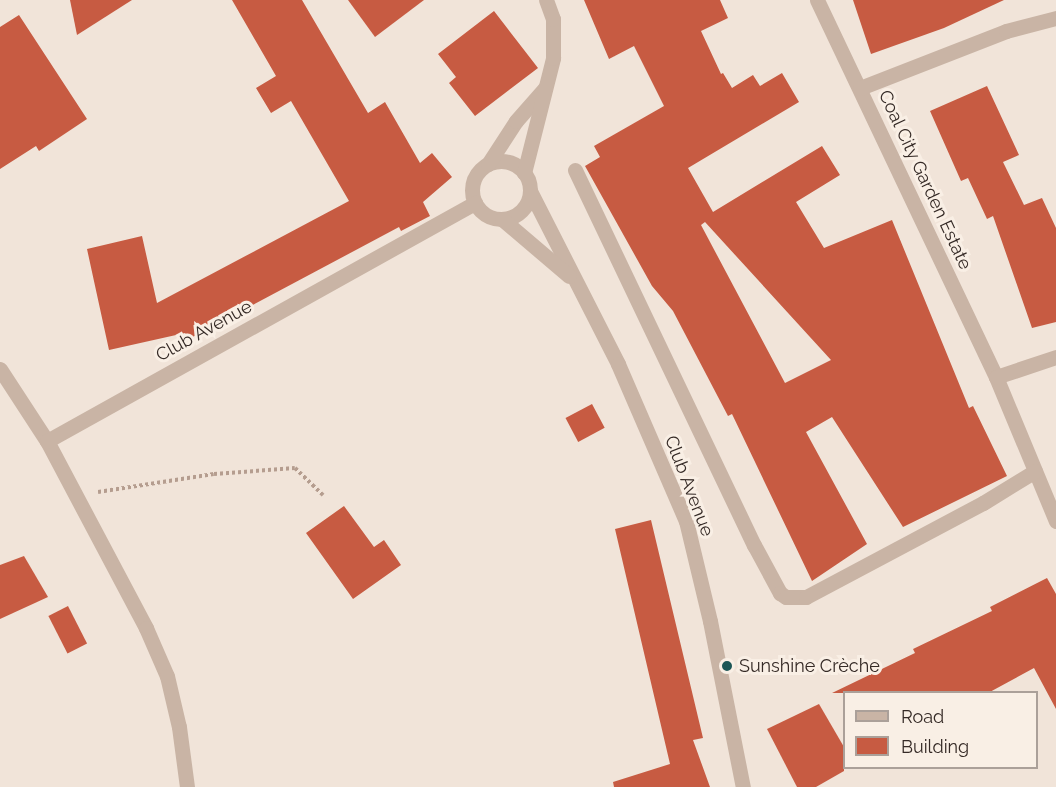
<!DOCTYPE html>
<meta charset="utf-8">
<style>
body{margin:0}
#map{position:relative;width:1056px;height:787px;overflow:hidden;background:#f1e4d9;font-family:Raleway,sans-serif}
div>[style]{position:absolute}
.building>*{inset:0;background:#c75b42;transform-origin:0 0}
.path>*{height:4px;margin-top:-2px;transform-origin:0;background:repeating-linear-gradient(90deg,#b59d8f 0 3px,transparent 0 6px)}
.minor>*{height:15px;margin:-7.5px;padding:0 7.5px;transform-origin:7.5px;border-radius:7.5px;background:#c9b4a5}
.minor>.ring{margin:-7.5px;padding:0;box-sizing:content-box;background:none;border:15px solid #c9b4a5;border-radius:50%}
.dots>*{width:16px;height:16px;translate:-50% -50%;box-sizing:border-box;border:3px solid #f9efe5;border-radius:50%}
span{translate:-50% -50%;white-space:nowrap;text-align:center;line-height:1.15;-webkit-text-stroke:6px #f9efe5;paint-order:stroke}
.street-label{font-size:18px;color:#352a26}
.poi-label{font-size:18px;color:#352a26}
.left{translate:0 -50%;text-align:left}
.legend{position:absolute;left:843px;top:691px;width:195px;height:78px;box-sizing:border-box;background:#f9efe5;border:2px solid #aba099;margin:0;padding:8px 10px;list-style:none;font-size:18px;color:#352a26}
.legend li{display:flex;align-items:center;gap:12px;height:30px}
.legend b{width:30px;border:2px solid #aba099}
</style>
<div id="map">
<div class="building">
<i style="clip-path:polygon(70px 0,132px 0,77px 35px)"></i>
<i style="clip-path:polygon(232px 0,302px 0,368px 113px,385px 102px,420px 163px,432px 153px,452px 177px,423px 202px,430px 216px,401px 231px,399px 227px,189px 339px,185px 333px,109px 350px,87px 249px,142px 236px,157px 303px,349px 201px,291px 101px,271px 113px,256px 88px,276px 76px)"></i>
<i style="clip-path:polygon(348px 0,424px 0,375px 37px)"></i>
<i style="clip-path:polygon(evenodd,584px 0,720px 0,728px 18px,701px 31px,721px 74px,723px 73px,732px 88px,753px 75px,760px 86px,782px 73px,799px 102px,688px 168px,713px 212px,822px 146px,840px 175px,796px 202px,824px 248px,892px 220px,969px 408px,973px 406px,1007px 476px,903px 527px,832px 417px,806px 432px,867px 544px,812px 581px,732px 414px,728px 416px,673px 311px,652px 286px,585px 166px,600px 157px,594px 146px,664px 106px,634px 46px,609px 59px,584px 0,705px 222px,831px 360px,785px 383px,701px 225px,705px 222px)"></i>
<i style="clip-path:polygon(853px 0,1004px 0,944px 28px,871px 54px)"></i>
<i style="clip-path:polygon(494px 11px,538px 68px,475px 116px,449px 83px,456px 77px,438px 54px)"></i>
<i style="clip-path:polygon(19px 15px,87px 119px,39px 151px,36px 146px,0 169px,0 27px)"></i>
<i style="clip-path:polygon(987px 86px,1019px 155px,1003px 162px,1024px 205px,1042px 198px,1056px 228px,1056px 322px,1032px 328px,993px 216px,987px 219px,968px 178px,961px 181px,930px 111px)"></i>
<i style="left:592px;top:404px;width:27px;height:30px;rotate:62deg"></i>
<i style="clip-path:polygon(344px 506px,374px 547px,384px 540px,401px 565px,353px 599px,306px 533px)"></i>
<i style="clip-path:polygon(651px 520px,703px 738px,693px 740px,710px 787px,614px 787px,613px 782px,670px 764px,615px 529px)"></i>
<i style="clip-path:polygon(24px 556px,48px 597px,0 619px,0 565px)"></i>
<i style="clip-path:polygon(1047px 578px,1056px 594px,1056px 709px,1034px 668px,988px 693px,832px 693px,915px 653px,913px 649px,992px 611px,990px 607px)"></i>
<i style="left:68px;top:606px;width:42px;height:22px;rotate:63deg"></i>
<i style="clip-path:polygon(819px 704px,844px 747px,844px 771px,816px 787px,797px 787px,767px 729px)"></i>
</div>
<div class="path">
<i style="left:98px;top:492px;width:117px;rotate:-8.8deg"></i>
<i style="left:214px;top:474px;width:81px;rotate:-4.2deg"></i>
<i style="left:295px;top:468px;width:39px;rotate:44deg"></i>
</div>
<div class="minor">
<i style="left:817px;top:0;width:417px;rotate:64.6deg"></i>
<i style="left:996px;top:377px;width:156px;rotate:67.4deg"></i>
<i style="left:860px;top:88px;width:157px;rotate:-21.3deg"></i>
<i style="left:1006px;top:31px;width:52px;rotate:-14.6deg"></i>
<i class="ring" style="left:472px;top:161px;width:43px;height:43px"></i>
<i style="left:488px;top:164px;width:51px;rotate:-56.9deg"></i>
<i style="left:516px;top:121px;width:44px;rotate:-48.7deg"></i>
<i style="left:575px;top:170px;width:416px;rotate:64.5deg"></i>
<i style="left:754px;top:545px;width:55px;rotate:61.6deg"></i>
<i style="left:780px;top:593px;width:7px;rotate:34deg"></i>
<i style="left:786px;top:597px;width:20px"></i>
<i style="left:806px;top:597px;width:200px;rotate:-28deg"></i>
<i style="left:983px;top:503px;width:61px;rotate:-31.6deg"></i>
<i style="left:524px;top:173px;width:119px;rotate:-75.8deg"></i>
<i style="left:553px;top:58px;width:39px;rotate:-90deg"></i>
<i style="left:553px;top:19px;width:20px;rotate:-110deg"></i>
<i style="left:530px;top:191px;width:194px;rotate:63deg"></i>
<i style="left:618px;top:364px;width:171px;rotate:66.6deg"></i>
<i style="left:686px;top:521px;width:103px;rotate:76.5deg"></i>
<i style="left:710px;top:621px;width:169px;rotate:78.8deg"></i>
<i style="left:502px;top:219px;width:88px;rotate:40.4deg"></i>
<i style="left:0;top:369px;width:86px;rotate:56.9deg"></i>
<i style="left:47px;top:441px;width:212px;rotate:62.1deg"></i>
<i style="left:146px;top:628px;width:52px;rotate:66.4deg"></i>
<i style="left:167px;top:676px;width:52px;rotate:76.8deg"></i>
<i style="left:179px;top:727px;width:61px;rotate:82.4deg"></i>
<i style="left:996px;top:377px;width:63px;rotate:-18.4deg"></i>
<i style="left:47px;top:441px;width:490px;rotate:-29.1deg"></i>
</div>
<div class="dots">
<i style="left:727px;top:666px;background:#1c5656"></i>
</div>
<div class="street-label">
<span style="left:925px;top:180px;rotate:65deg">Coal City Garden Estate</span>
<span style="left:204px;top:331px;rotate:-29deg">Club Avenue</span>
<span style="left:689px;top:486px;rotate:69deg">Club Avenue</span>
</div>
<div class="poi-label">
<span class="left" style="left:739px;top:666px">Sunshine Crèche</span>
</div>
<ul class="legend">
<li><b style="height:8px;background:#c9b4a5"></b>Road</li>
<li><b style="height:16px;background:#c75b42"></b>Building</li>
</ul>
</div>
